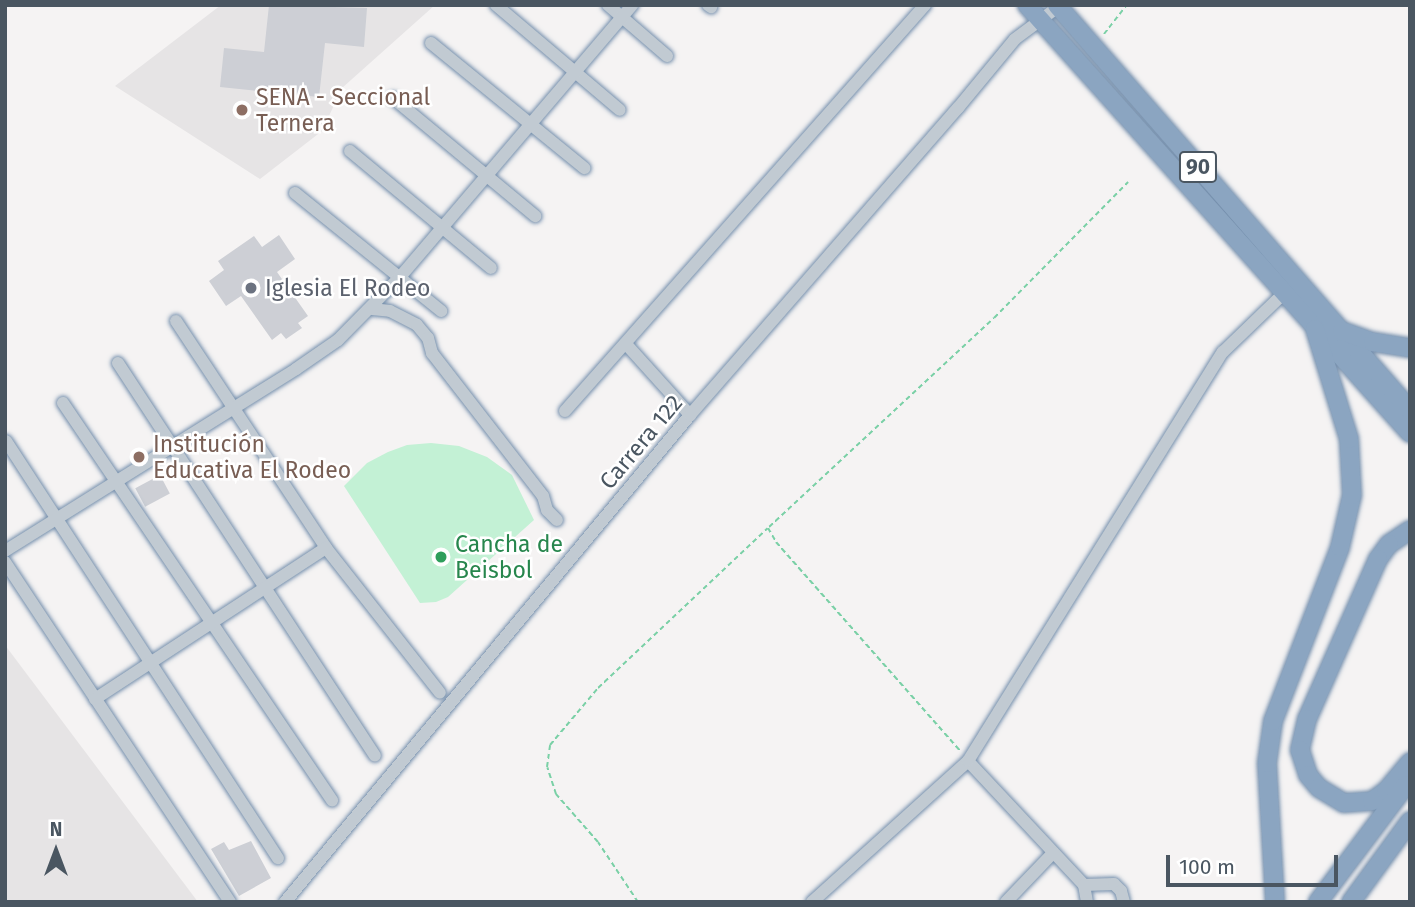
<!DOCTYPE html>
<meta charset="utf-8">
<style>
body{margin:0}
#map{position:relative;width:1415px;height:907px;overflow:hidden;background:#f5f3f3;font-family:"Fira Sans",sans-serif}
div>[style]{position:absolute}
.education>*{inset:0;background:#e6e4e5}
.green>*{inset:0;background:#c3f1d5}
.building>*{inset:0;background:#cdcfd5;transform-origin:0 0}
.path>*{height:2px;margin-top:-1px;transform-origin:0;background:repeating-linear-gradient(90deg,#7ad0a6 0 5px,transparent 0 8.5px)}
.roads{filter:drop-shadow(0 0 2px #7690ad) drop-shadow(0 0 2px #7690ad)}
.minor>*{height:12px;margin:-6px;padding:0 6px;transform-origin:6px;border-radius:6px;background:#c1cad2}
.highway>*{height:18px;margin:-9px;padding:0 9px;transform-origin:9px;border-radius:9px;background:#8ba5c1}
.dots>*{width:19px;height:19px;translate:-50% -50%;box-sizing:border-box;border:4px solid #fff;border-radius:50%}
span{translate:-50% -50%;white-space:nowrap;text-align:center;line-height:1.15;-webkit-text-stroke:5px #fff;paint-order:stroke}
.shield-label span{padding:2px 5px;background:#fff;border:2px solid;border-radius:5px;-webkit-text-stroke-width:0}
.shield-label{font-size:21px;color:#4a5661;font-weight:700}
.education-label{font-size:23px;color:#785e54}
.left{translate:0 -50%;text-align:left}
.worship-label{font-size:23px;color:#5b616d}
.street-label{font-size:23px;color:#4a5661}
.leisure-label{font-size:23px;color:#27864d}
.frame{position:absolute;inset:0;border:7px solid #4a5661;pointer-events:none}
.north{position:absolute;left:21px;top:816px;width:70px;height:70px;-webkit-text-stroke:5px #fff;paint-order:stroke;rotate:0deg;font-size:19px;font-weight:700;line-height:28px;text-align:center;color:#4a5661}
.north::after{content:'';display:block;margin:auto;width:24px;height:32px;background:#4a5661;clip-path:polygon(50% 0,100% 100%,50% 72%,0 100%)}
.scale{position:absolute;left:1166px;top:855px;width:172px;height:32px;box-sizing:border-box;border:4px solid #4a5661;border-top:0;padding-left:9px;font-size:21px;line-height:24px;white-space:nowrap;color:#4a5661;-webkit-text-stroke:5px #fff;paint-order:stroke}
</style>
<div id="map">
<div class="education">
<i style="clip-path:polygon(221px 5px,435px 5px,342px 88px,322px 131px,260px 179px,115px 86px)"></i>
<i style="clip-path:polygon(5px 645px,198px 902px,5px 902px)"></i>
</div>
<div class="green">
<i style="clip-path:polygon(431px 443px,459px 446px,487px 457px,512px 475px,534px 520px,448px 597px,436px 602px,420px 603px,344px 486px,367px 463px,388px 452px,407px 445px)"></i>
</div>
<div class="building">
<i style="clip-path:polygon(269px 5px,367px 8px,364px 47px,325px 43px,319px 97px,220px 87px,224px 48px,264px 52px)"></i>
<i style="clip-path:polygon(279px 235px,295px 259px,277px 272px,308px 316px,298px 323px,302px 328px,286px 339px,281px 333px,272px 340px,241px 296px,226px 306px,209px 281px,224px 270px,218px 261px,254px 236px,262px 247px)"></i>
<i style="left:160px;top:475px;width:21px;height:28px;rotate:62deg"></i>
<i style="clip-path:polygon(251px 841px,271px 878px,239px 896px,211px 849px,224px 842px,229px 850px)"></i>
</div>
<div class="path">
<i style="left:1104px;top:34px;width:37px;rotate:-52deg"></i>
<i style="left:769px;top:527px;width:307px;rotate:-42.9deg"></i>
<i style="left:994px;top:318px;width:191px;rotate:-45.4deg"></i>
<i style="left:638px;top:902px;width:72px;rotate:-123.7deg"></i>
<i style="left:598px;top:842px;width:64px;rotate:-131.2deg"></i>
<i style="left:556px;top:794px;width:28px;rotate:-108deg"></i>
<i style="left:547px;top:767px;width:22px;rotate:-82deg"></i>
<i style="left:550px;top:745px;width:75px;rotate:-49.9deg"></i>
<i style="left:598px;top:688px;width:233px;rotate:-43.3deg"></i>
<i style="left:768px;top:528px;width:16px;rotate:60deg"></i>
<i style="left:776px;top:542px;width:278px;rotate:48.6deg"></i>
</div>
<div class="roads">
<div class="minor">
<i style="left:496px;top:5px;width:162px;rotate:40.3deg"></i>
<i style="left:608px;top:5px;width:78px;rotate:40.8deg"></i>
<i style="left:708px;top:5px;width:4px;rotate:34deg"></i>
<i style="left:431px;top:43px;width:198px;rotate:39.2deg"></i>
<i style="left:393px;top:98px;width:185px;rotate:39.7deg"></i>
<i style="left:350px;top:151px;width:183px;rotate:39.7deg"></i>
<i style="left:295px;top:193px;width:188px;rotate:38.9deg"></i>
<i style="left:372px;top:309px;width:18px;rotate:6deg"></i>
<i style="left:390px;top:311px;width:30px;rotate:27deg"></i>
<i style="left:417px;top:325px;width:17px;rotate:50deg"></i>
<i style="left:428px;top:338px;width:16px;rotate:75deg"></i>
<i style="left:432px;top:353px;width:181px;rotate:52.2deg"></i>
<i style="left:543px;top:496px;width:15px;rotate:74deg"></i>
<i style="left:547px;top:510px;width:14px;rotate:45deg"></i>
<i style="left:176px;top:321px;width:272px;rotate:56.5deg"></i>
<i style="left:326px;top:548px;width:184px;rotate:51.8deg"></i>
<i style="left:626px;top:344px;width:96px;rotate:48deg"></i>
<i style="left:118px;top:363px;width:469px;rotate:56.8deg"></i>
<i style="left:63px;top:403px;width:480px;rotate:55.9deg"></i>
<i style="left:565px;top:411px;width:543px;rotate:-48.44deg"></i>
<i style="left:6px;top:441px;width:498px;rotate:56.9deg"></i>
<i style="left:5px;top:551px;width:343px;rotate:-32deg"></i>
<i style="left:296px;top:369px;width:51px;rotate:-34.6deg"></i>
<i style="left:338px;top:340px;width:88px;rotate:-45.5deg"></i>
<i style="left:400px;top:277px;width:358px;rotate:-49.5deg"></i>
<i style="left:5px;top:562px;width:408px;rotate:56.5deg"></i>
<i style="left:95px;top:699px;width:276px;rotate:-33.2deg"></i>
<i style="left:968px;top:761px;width:170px;rotate:46.9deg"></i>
<i style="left:1084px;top:885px;width:30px;rotate:-2deg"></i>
<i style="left:1114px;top:884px;width:10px;rotate:45deg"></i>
<i style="left:1121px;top:891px;width:11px;rotate:75deg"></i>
<i style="left:1084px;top:885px;width:17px;rotate:80deg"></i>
<i style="left:285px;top:902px;width:633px;rotate:-50.25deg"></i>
<i style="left:690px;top:415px;width:408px;rotate:-48.9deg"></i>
<i style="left:958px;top:108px;width:89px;rotate:-50.4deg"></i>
<i style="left:1015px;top:39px;width:54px;rotate:-36.7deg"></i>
<i style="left:812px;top:902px;width:210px;rotate:-42.1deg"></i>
<i style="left:968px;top:761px;width:482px;rotate:-58.1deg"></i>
<i style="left:1223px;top:352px;width:83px;rotate:-44deg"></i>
<i style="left:1006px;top:902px;width:68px;rotate:-46.2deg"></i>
</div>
<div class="highway">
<i style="left:1027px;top:5px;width:574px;rotate:48.18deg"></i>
<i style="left:1057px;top:5px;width:537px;rotate:48.92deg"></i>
<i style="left:1342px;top:331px;width:33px;rotate:20deg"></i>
<i style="left:1373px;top:342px;width:37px;rotate:9deg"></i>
<i style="left:1410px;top:530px;width:25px;rotate:146deg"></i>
<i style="left:1389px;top:544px;width:19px;rotate:126deg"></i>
<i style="left:1378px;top:559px;width:175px;rotate:113.9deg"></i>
<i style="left:1307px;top:719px;width:32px;rotate:103deg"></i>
<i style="left:1300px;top:750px;width:26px;rotate:72deg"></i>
<i style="left:1308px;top:775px;width:17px;rotate:50deg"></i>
<i style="left:1319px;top:788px;width:29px;rotate:31deg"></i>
<i style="left:1344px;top:803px;width:28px;rotate:-4deg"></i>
<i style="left:1372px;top:801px;width:17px;rotate:-36deg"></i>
<i style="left:1386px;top:791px;width:38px;rotate:-50deg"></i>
<i style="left:1275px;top:902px;width:139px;rotate:-93.3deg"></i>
<i style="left:1267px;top:763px;width:42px;rotate:-81.9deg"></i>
<i style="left:1273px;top:721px;width:186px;rotate:-68.9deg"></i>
<i style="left:1340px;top:547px;width:53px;rotate:-77deg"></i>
<i style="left:1352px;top:495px;width:56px;rotate:-93.1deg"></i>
<i style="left:1349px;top:439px;width:115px;rotate:-107.2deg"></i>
<i style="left:1318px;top:902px;width:146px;rotate:-53.1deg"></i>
<i style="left:1351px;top:902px;width:100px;rotate:-53.9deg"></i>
</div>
</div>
<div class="dots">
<i style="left:242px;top:110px;background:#8d6e63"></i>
<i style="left:251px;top:288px;background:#6b7280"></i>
<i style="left:139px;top:457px;background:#8d6e63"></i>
<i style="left:441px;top:557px;background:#2e9e5b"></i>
</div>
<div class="shield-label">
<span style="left:1198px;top:167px">90</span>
</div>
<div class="education-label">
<span class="left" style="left:256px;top:110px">SENA - Seccional<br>Ternera</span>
<span class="left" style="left:153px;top:457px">Institución<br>Educativa El Rodeo</span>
</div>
<div class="worship-label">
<span class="left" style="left:265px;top:288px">Iglesia El Rodeo</span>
</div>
<div class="street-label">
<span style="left:641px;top:442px;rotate:-50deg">Carrera 122</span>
</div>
<div class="leisure-label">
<span class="left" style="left:455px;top:557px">Cancha de<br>Beisbol</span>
</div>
<div class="frame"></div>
<div class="north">N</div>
<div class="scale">100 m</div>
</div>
